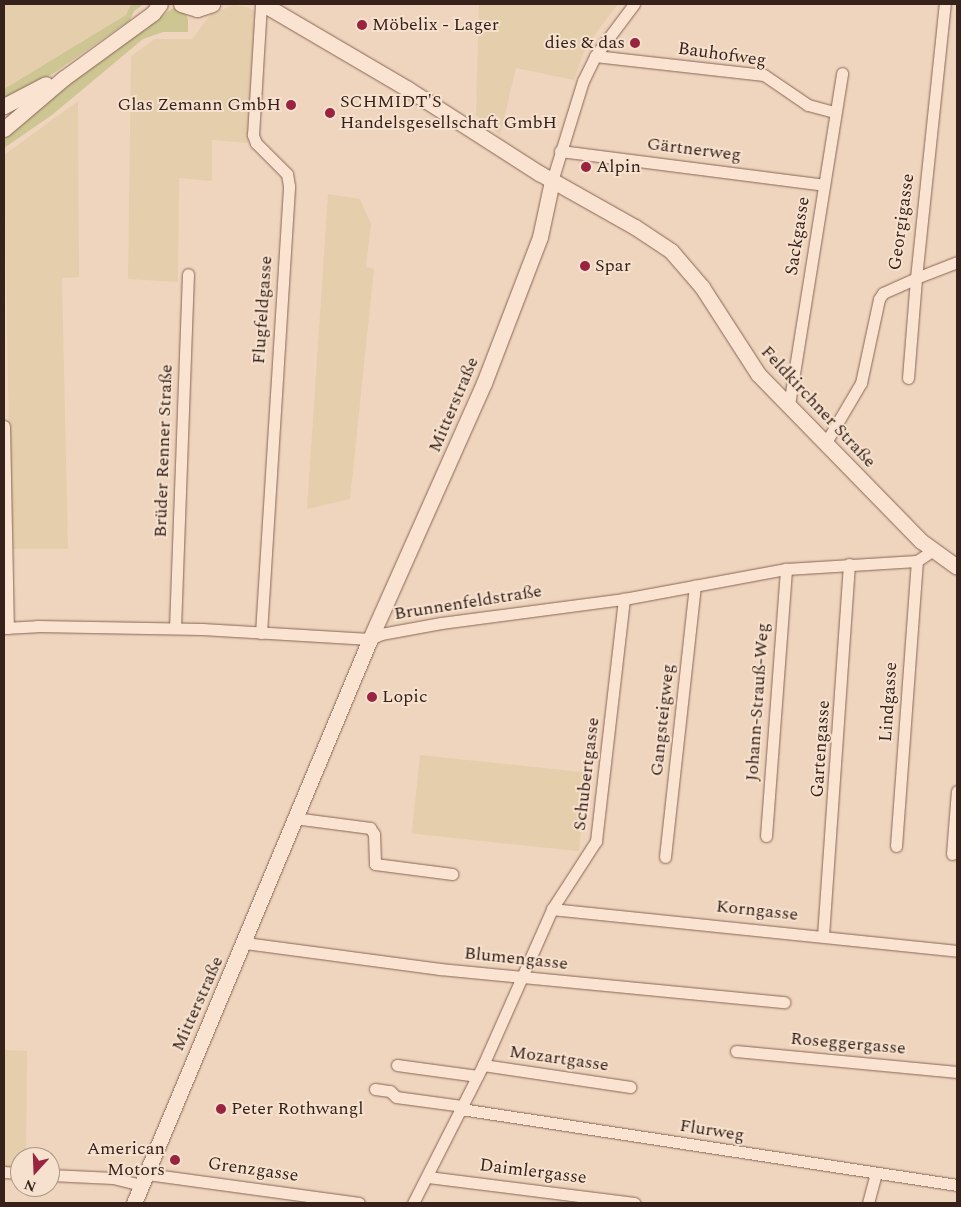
<!DOCTYPE html>
<meta charset="utf-8">
<style>
body{margin:0}
#map{position:relative;width:961px;height:1207px;overflow:hidden;background:#efd5be;font-family:Spectral,serif}
div>[style]{position:absolute}
.farmland>*{inset:0;background:#e5ceab;transform-origin:0 0}
.green>*{inset:0;background:#cdc692}
.roads{filter:drop-shadow(0 0 1px #886556) drop-shadow(0 0 1px #886556)}
.street>*{height:11px;margin:-5.5px;padding:0 5.5px;transform-origin:5.5px;border-radius:5.5px;background:#fae4d1}
.secondary>*{height:15px;margin:-7.5px;padding:0 7.5px;transform-origin:7.5px;border-radius:7.5px;background:#fae4d1}
.dots>*{width:14px;height:14px;translate:-50% -50%;box-sizing:border-box;border:2px solid #f6e1ce;border-radius:50%}
span{translate:-50% -50%;white-space:nowrap;text-align:center;line-height:1.15;-webkit-text-stroke:4px #f6e1ce;paint-order:stroke}
.poi-label{font-size:18px;color:#37221b}
.left{translate:0 -50%;text-align:left}
.right{translate:-100% -50%;text-align:right}
.street-label{font-size:18px;color:#37221b}
.frame{position:absolute;inset:0;border:5px solid #37221b;pointer-events:none}
.north{position:absolute;left:10px;top:1147px;width:50px;height:50px;box-sizing:border-box;background:#f6e1ce;border:1px solid #aa9586;border-radius:50%;rotate:200deg;font-size:14px;font-weight:700;line-height:20px;text-align:center;color:#37221b}
.north::after{content:'';display:block;margin:auto;width:18px;height:22px;background:#992440;clip-path:polygon(50% 0,100% 100%,50% 72%,0 100%)}
</style>
<div id="map">
<div class="farmland">
<i style="clip-path:polygon(4px 4px,131px 4px,126px 15px,4px 89px)"></i>
<i style="clip-path:polygon(479px 4px,618px 4px,586px 46px,574px 80px,516px 68px,500px 135px,476px 115px)"></i>
<i style="clip-path:polygon(234px 5px,248px 7px,255px 12px,248px 143px,212px 140px,212px 181px,179px 178px,178px 282px,128px 279px,131px 56px,155px 39px,192px 39px,211px 14px)"></i>
<i style="clip-path:polygon(78px 101px,79px 277px,62px 278px,68px 549px,11px 549px,4px 155px)"></i>
<i style="clip-path:polygon(328px 194px,360px 199px,371px 224px,366px 267px,374px 269px,350px 499px,307px 509px)"></i>
<i style="left:420px;top:755px;width:168px;height:79px;rotate:6deg"></i>
<i style="clip-path:polygon(4px 1050px,27px 1051px,26px 1157px,20px 1157px,20px 1167px,4px 1166px)"></i>
</div>
<div class="green">
<i style="clip-path:polygon(131px 4px,144px 4px,134px 11px,130px 20px,34px 87px,4px 102px,4px 89px,126px 15px)"></i>
<i style="clip-path:polygon(173px 8px,184px 11px,188px 19px,188px 32px,163px 32px,143px 39px,52px 115px,4px 148px,4px 132px)"></i>
</div>
<div class="roads">
<div class="street">
<i style="left:595px;top:56px;width:170px;rotate:6.4deg"></i>
<i style="left:764px;top:75px;width:53px;rotate:34.3deg"></i>
<i style="left:808px;top:105px;width:28px;rotate:15deg"></i>
<i style="left:560px;top:151px;width:266px;rotate:7.3deg"></i>
<i style="left:552px;top:181px;width:105px;rotate:-72.8deg"></i>
<i style="left:583px;top:81px;width:28px;rotate:-64deg"></i>
<i style="left:595px;top:56px;width:65px;rotate:-53.1deg"></i>
<i style="left:908px;top:378px;width:100px;rotate:-85.4deg"></i>
<i style="left:916px;top:278px;width:44px;rotate:-21.3deg"></i>
<i style="left:789px;top:405px;width:336px;rotate:-80.9deg"></i>
<i style="left:4px;top:426px;width:202px;rotate:88.9deg"></i>
<i style="left:825px;top:444px;width:71px;rotate:-59.5deg"></i>
<i style="left:861px;top:383px;width:86px;rotate:-77.9deg"></i>
<i style="left:879px;top:299px;width:7px;rotate:-56deg"></i>
<i style="left:883px;top:293px;width:36px;rotate:-24deg"></i>
<i style="left:916px;top:278px;width:276px;rotate:-84deg"></i>
<i style="left:4px;top:628px;width:33px;rotate:-3deg"></i>
<i style="left:37px;top:626px;width:165px;rotate:1deg"></i>
<i style="left:202px;top:629px;width:168px;rotate:3.4deg"></i>
<i style="left:370px;top:639px;width:12px;rotate:-24deg"></i>
<i style="left:381px;top:634px;width:61px;rotate:-10.4deg"></i>
<i style="left:441px;top:623px;width:185px;rotate:-7.5deg"></i>
<i style="left:624px;top:599px;width:165px;rotate:-10.5deg"></i>
<i style="left:786px;top:569px;width:131px;rotate:-3.5deg"></i>
<i style="left:917px;top:561px;width:18px;rotate:-34deg"></i>
<i style="left:175px;top:628px;width:354px;rotate:-87.9deg"></i>
<i style="left:261px;top:633px;width:448px;rotate:-86.4deg"></i>
<i style="left:289px;top:186px;width:12px;rotate:-99deg"></i>
<i style="left:287px;top:174px;width:44px;rotate:-135deg"></i>
<i style="left:256px;top:143px;width:9px;rotate:-111deg"></i>
<i style="left:253px;top:135px;width:131px;rotate:-86.5deg"></i>
<i style="left:294px;top:818px;width:77px;rotate:7.5deg"></i>
<i style="left:370px;top:828px;width:7px;rotate:56deg"></i>
<i style="left:374px;top:834px;width:30px;rotate:88deg"></i>
<i style="left:375px;top:864px;width:78px;rotate:7.4deg"></i>
<i style="left:766px;top:836px;width:268px;rotate:-85.7deg"></i>
<i style="left:896px;top:846px;width:286px;rotate:-85.8deg"></i>
<i style="left:952px;top:854px;width:63px;rotate:-85.5deg"></i>
<i style="left:665px;top:857px;width:273px;rotate:-83.7deg"></i>
<i style="left:552px;top:909px;width:407px;rotate:5.9deg"></i>
<i style="left:823px;top:936px;width:373px;rotate:-86deg"></i>
<i style="left:245px;top:943px;width:197px;rotate:7.6deg"></i>
<i style="left:440px;top:969px;width:346px;rotate:5.5deg"></i>
<i style="left:736px;top:1051px;width:222px;rotate:5.4deg"></i>
<i style="left:397px;top:1065px;width:81px;rotate:7.8deg"></i>
<i style="left:483px;top:1065px;width:149px;rotate:8.5deg"></i>
<i style="left:375px;top:1089px;width:15px;rotate:8deg"></i>
<i style="left:390px;top:1091px;width:8px;rotate:45deg"></i>
<i style="left:396px;top:1097px;width:68px;rotate:7.7deg"></i>
<i style="left:461px;top:1109px;width:502px;rotate:8.71deg"></i>
<i style="left:4px;top:1172px;width:16px;rotate:4deg"></i>
<i style="left:147px;top:1174px;width:214px;rotate:7.8deg"></i>
<i style="left:50px;top:1175px;width:63px;rotate:2.7deg"></i>
<i style="left:113px;top:1178px;width:30px;rotate:14deg"></i>
<i style="left:428px;top:1177px;width:208px;rotate:7.2deg"></i>
<i style="left:413px;top:1203px;width:155px;rotate:-63.1deg"></i>
<i style="left:483px;top:1065px;width:171px;rotate:-66.1deg"></i>
<i style="left:552px;top:909px;width:81px;rotate:-57.1deg"></i>
<i style="left:596px;top:841px;width:244px;rotate:-83.4deg"></i>
<i style="left:868px;top:1203px;width:30px;rotate:-75deg"></i>
</div>
<div class="secondary">
<i style="left:181px;top:4px;width:17px;rotate:17deg"></i>
<i style="left:197px;top:9px;width:16px;rotate:-18deg"></i>
<i style="left:263px;top:4px;width:168px;rotate:30.4deg"></i>
<i style="left:408px;top:89px;width:156px;rotate:32.7deg"></i>
<i style="left:539px;top:173px;width:110px;rotate:29.4deg"></i>
<i style="left:635px;top:227px;width:43px;rotate:33.7deg"></i>
<i style="left:671px;top:251px;width:48px;rotate:49.3deg"></i>
<i style="left:702px;top:287px;width:103px;rotate:57.2deg"></i>
<i style="left:758px;top:374px;width:233px;rotate:45.7deg"></i>
<i style="left:921px;top:541px;width:44px;rotate:35.8deg"></i>
<i style="left:4px;top:106px;width:47px;rotate:-27.6deg"></i>
<i style="left:4px;top:129px;width:79px;rotate:-40.4deg"></i>
<i style="left:64px;top:78px;width:110px;rotate:-36.1deg"></i>
<i style="left:153px;top:13px;width:11px;rotate:-52deg"></i>
<i style="left:134px;top:1203px;width:611px;rotate:-67.29deg"></i>
<i style="left:370px;top:639px;width:280px;rotate:-66deg"></i>
<i style="left:484px;top:383px;width:156px;rotate:-69deg"></i>
<i style="left:540px;top:237px;width:57px;rotate:-77.9deg"></i>
</div>
</div>
<div class="dots">
<i style="left:362px;top:25px;background:#992440"></i>
<i style="left:635px;top:43px;background:#992440"></i>
<i style="left:291px;top:105px;background:#992440"></i>
<i style="left:330px;top:113px;background:#992440"></i>
<i style="left:586px;top:167px;background:#992440"></i>
<i style="left:585px;top:266px;background:#992440"></i>
<i style="left:372px;top:697px;background:#992440"></i>
<i style="left:221px;top:1109px;background:#992440"></i>
<i style="left:175px;top:1160px;background:#992440"></i>
</div>
<div class="poi-label">
<span class="left" style="left:372px;top:25px">Möbelix - Lager</span>
<span class="right" style="left:625px;top:43px">dies &amp; das</span>
<span class="left" style="left:340px;top:113px">SCHMIDT'S<br>Handelsgesellschaft GmbH</span>
<span class="right" style="left:281px;top:105px">Glas Zemann GmbH</span>
<span class="left" style="left:596px;top:167px">Alpin</span>
<span class="left" style="left:595px;top:266px">Spar</span>
<span class="left" style="left:382px;top:697px">Lopic</span>
<span class="left" style="left:231px;top:1109px">Peter Rothwangl</span>
<span class="right" style="left:165px;top:1160px">American<br>Motors</span>
</div>
<div class="street-label">
<span style="left:722px;top:55px;rotate:8deg">Bauhofweg</span>
<span style="left:694px;top:150px;rotate:7deg">Gärtnerweg</span>
<span style="left:902px;top:222px;rotate:-82deg">Georgigasse</span>
<span style="left:798px;top:236px;rotate:-81deg">Sackgasse</span>
<span style="left:263px;top:310px;rotate:-86deg">Flugfeldgasse</span>
<span style="left:454px;top:405px;rotate:-67deg">Mitterstraße</span>
<span style="left:818px;top:407px;rotate:47deg">Feldkirchner Straße</span>
<span style="left:164px;top:451px;rotate:-88deg">Brüder Renner Straße</span>
<span style="left:468px;top:603px;rotate:-9deg">Brunnenfeldstraße</span>
<span style="left:758px;top:702px;rotate:-86deg">Johann-Strauß-Weg</span>
<span style="left:889px;top:702px;rotate:-86deg">Lindgasse</span>
<span style="left:663px;top:720px;rotate:-84deg">Gangsteigweg</span>
<span style="left:821px;top:749px;rotate:-86deg">Gartengasse</span>
<span style="left:587px;top:774px;rotate:-83deg">Schubertgasse</span>
<span style="left:757px;top:911px;rotate:6deg">Korngasse</span>
<span style="left:516px;top:959px;rotate:6deg">Blumengasse</span>
<span style="left:198px;top:1004px;rotate:-66deg">Mitterstraße</span>
<span style="left:848px;top:1044px;rotate:5deg">Roseggergasse</span>
<span style="left:559px;top:1059px;rotate:8deg">Mozartgasse</span>
<span style="left:712px;top:1131px;rotate:9deg">Flurweg</span>
<span style="left:253px;top:1170px;rotate:8deg">Grenzgasse</span>
<span style="left:533px;top:1172px;rotate:7deg">Daimlergasse</span>
</div>
<div class="frame"></div>
<div class="north">N</div>
</div>
